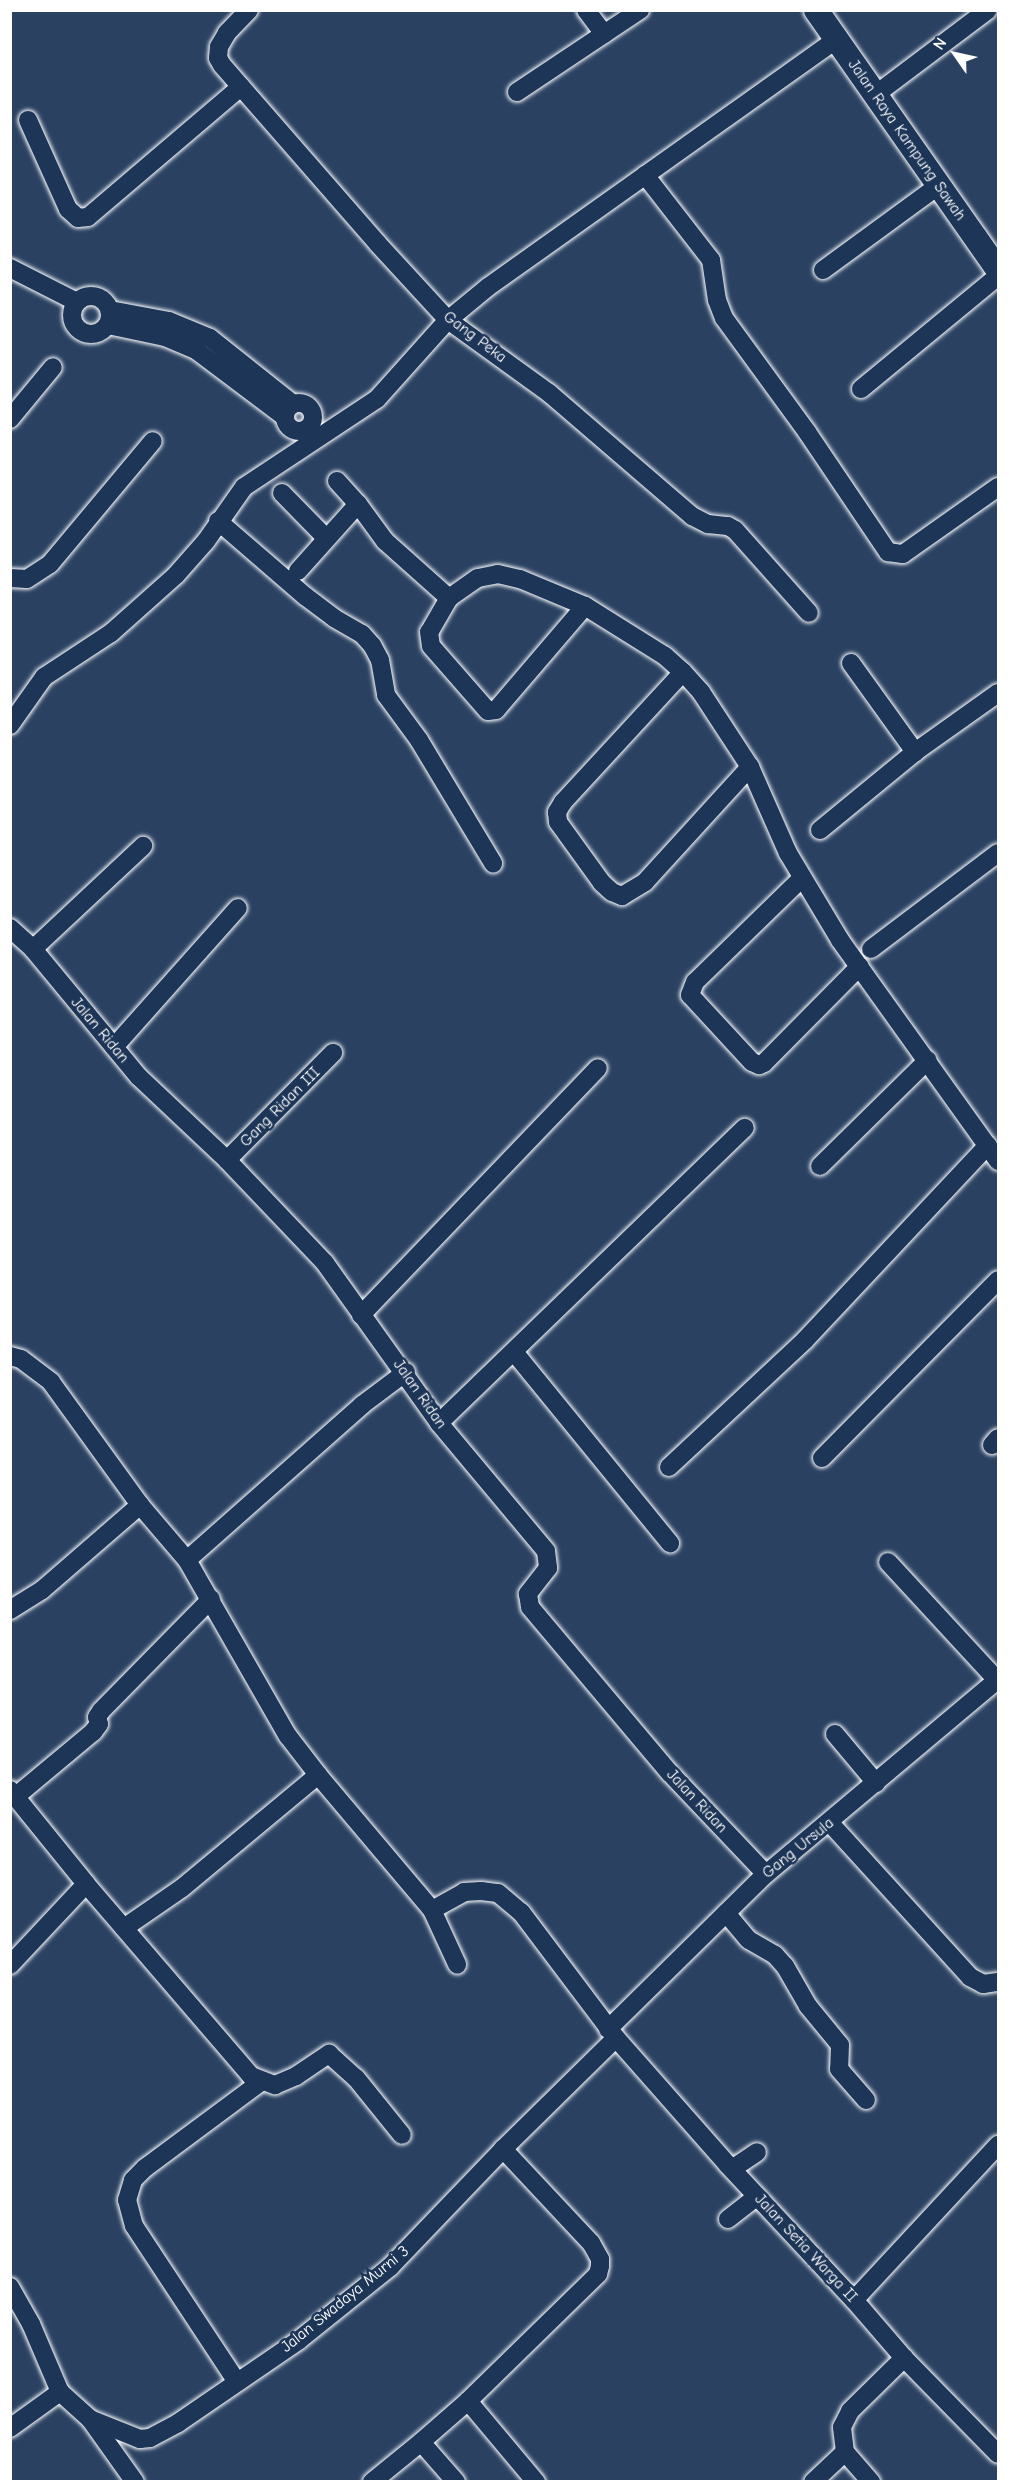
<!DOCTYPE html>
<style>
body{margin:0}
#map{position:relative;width:1009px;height:2492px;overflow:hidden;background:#2a4161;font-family:"Comic Neue",sans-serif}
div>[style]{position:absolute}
.roads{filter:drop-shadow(0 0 2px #fff) drop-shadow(0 0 2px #fff)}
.minor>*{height:18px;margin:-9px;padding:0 9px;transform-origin:9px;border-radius:9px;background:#1d3557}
.minor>.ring{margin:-9px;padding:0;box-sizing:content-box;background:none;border:18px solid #1d3557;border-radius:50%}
.tertiary>*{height:24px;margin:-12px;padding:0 12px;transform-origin:12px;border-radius:12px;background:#1d3557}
span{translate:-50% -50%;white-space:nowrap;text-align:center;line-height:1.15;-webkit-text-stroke:5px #1d3557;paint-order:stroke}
.street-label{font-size:16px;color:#fff}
.frame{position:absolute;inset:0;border:12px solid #fff;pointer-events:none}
.north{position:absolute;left:925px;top:24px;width:60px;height:60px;-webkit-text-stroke:4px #1d3557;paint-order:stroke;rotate:304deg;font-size:16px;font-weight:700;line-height:24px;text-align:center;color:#fff}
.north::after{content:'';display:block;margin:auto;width:21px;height:27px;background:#fff;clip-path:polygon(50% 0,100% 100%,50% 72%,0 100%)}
</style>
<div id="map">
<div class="roads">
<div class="minor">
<i style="left:249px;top:10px;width:32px;rotate:134deg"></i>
<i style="left:227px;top:33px;width:16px;rotate:120deg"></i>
<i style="left:219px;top:47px;width:11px;rotate:95deg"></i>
<i style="left:218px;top:58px;width:8px;rotate:60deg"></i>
<i style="left:222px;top:65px;width:237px;rotate:48.9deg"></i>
<i style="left:378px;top:244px;width:103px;rotate:47.4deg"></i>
<i style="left:448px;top:320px;width:125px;rotate:35.9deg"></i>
<i style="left:549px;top:393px;width:189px;rotate:40.7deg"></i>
<i style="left:692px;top:516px;width:18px;rotate:27deg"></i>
<i style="left:708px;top:524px;width:20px;rotate:6deg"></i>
<i style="left:728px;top:526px;width:8px;rotate:30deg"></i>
<i style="left:735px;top:530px;width:111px;rotate:48.3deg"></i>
<i style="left:586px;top:10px;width:30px;rotate:53deg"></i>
<i style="left:517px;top:92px;width:148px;rotate:-33.7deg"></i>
<i style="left:875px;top:95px;width:141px;rotate:-37deg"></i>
<i style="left:28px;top:120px;width:98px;rotate:65.8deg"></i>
<i style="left:68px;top:209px;width:13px;rotate:42deg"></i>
<i style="left:78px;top:218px;width:10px;rotate:-6deg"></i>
<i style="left:88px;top:217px;width:201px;rotate:-40.4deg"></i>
<i style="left:645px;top:175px;width:108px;rotate:52.2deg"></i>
<i style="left:711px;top:260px;width:40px;rotate:81.5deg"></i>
<i style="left:717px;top:300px;width:19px;rotate:69deg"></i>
<i style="left:724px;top:318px;width:141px;rotate:53.9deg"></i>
<i style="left:807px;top:432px;width:145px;rotate:56deg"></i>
<i style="left:888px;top:552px;width:15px;rotate:8deg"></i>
<i style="left:903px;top:554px;width:116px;rotate:-35.2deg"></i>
<i style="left:10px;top:268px;width:75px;rotate:26.9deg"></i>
<i style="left:823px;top:270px;width:144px;rotate:-36.2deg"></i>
<i class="ring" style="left:72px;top:296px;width:20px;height:20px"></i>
<i style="left:110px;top:310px;width:60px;rotate:10.6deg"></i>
<i style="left:169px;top:321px;width:44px;rotate:22.5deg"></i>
<i style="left:210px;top:338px;width:106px;rotate:38.5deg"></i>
<i style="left:108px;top:325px;width:58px;rotate:11.9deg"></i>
<i style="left:165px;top:337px;width:34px;rotate:23deg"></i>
<i style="left:196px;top:350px;width:111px;rotate:37deg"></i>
<i style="left:861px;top:389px;width:178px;rotate:-39.5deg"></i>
<i class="ring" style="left:285px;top:403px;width:10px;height:10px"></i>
<i style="left:10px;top:419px;width:67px;rotate:-50.4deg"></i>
<i style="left:337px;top:481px;width:31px;rotate:48deg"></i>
<i style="left:358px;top:504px;width:46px;rotate:53.9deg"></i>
<i style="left:385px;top:541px;width:86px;rotate:41.7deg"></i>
<i style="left:449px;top:598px;width:35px;rotate:-35deg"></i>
<i style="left:478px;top:578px;width:20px;rotate:-11deg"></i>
<i style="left:498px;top:574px;width:23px;rotate:13deg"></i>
<i style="left:520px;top:579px;width:70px;rotate:22.6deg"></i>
<i style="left:585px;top:606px;width:94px;rotate:32deg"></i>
<i style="left:665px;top:656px;width:24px;rotate:42deg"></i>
<i style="left:683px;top:672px;width:27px;rotate:48deg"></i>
<i style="left:701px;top:692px;width:90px;rotate:56.8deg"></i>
<i style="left:750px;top:767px;width:94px;rotate:66.2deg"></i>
<i style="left:788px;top:853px;width:101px;rotate:59.1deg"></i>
<i style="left:840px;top:940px;width:272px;rotate:54.4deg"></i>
<i style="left:282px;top:493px;width:63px;rotate:45.6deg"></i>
<i style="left:218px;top:521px;width:115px;rotate:40.8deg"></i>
<i style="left:305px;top:596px;width:36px;rotate:37deg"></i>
<i style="left:334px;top:618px;width:32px;rotate:30deg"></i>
<i style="left:362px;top:634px;width:15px;rotate:48deg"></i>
<i style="left:372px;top:645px;width:17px;rotate:62deg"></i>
<i style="left:380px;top:660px;width:36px;rotate:80deg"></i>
<i style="left:386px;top:695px;width:56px;rotate:53.7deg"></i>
<i style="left:419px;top:740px;width:144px;rotate:59deg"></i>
<i style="left:298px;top:571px;width:90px;rotate:-48.2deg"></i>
<i style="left:10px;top:578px;width:17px;rotate:3deg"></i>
<i style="left:27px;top:579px;width:27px;rotate:-33deg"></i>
<i style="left:50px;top:564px;width:160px;rotate:-50.1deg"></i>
<i style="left:449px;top:598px;width:39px;rotate:120deg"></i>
<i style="left:429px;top:632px;width:14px;rotate:82deg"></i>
<i style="left:431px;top:646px;width:86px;rotate:48.8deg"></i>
<i style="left:488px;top:711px;width:8px;rotate:-7deg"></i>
<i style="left:496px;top:710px;width:137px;rotate:-49.4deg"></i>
<i style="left:851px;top:663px;width:110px;rotate:54.3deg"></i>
<i style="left:683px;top:672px;width:177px;rotate:132.7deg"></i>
<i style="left:563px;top:802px;width:12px;rotate:121deg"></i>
<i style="left:557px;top:812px;width:10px;rotate:84deg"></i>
<i style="left:558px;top:822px;width:75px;rotate:54.2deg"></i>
<i style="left:602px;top:883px;width:13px;rotate:42deg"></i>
<i style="left:612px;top:892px;width:11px;rotate:22deg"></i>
<i style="left:622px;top:896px;width:27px;rotate:-31deg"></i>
<i style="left:645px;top:882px;width:156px;rotate:-47.6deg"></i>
<i style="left:10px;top:725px;width:59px;rotate:-54.7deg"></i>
<i style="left:44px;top:677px;width:80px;rotate:-33.3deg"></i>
<i style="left:111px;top:633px;width:87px;rotate:-41.7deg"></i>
<i style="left:176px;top:575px;width:45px;rotate:-48.6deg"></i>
<i style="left:206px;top:541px;width:66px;rotate:-54.9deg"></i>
<i style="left:244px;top:487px;width:159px;rotate:-33.5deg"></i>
<i style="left:377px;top:399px;width:106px;rotate:-48.1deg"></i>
<i style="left:448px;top:320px;width:52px;rotate:-39.5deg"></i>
<i style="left:488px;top:287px;width:427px;rotate:-35.4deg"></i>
<i style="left:820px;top:830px;width:123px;rotate:-39.4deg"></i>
<i style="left:915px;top:752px;width:102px;rotate:-35.4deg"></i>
<i style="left:802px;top:878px;width:149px;rotate:135.8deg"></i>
<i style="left:695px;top:982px;width:14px;rotate:111deg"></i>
<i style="left:690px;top:995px;width:91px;rotate:47.2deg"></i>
<i style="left:752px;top:1062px;width:8px;rotate:23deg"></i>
<i style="left:759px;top:1065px;width:5px;rotate:-22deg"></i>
<i style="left:764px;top:1063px;width:136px;rotate:-45.3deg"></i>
<i style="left:10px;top:928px;width:31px;rotate:42deg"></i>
<i style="left:33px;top:949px;width:166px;rotate:50.4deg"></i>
<i style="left:139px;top:1077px;width:121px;rotate:43.3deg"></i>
<i style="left:227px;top:1160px;width:142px;rotate:46.4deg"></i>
<i style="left:325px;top:1263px;width:196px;rotate:54.5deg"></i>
<i style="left:439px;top:1423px;width:167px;rotate:50.1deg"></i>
<i style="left:546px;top:1551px;width:17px;rotate:83deg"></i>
<i style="left:548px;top:1568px;width:33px;rotate:128deg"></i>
<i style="left:528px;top:1594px;width:13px;rotate:81deg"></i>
<i style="left:530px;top:1607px;width:217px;rotate:49.9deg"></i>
<i style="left:670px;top:1773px;width:139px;rotate:46.5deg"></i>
<i style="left:33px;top:949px;width:151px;rotate:-43.1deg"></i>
<i style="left:871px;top:949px;width:159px;rotate:-37.1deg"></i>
<i style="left:114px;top:1047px;width:186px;rotate:-48.3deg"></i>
<i style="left:227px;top:1160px;width:151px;rotate:-45.3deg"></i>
<i style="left:820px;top:1166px;width:151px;rotate:-44.5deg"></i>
<i style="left:361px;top:1315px;width:342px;rotate:-46.2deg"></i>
<i style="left:514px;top:1352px;width:247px;rotate:50.8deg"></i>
<i style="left:10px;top:1356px;width:11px;rotate:15deg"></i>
<i style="left:21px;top:1359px;width:38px;rotate:37deg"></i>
<i style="left:51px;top:1382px;width:152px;rotate:54.1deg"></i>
<i style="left:140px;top:1505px;width:72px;rotate:49.5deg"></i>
<i style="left:187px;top:1560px;width:203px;rotate:60.2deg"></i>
<i style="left:288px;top:1736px;width:49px;rotate:52.4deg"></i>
<i style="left:318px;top:1775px;width:177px;rotate:49.8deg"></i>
<i style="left:432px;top:1910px;width:37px;rotate:-29deg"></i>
<i style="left:464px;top:1892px;width:17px;rotate:-3deg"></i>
<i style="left:481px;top:1891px;width:17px;rotate:7deg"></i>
<i style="left:498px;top:1893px;width:30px;rotate:40deg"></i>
<i style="left:521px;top:1912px;width:158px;rotate:53deg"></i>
<i style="left:616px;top:2038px;width:168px;rotate:48.6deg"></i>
<i style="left:727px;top:2164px;width:186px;rotate:47deg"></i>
<i style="left:854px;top:2300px;width:77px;rotate:49.2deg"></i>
<i style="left:904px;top:2358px;width:134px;rotate:45.6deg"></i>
<i style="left:439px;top:1423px;width:425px;rotate:-44deg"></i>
<i style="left:992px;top:1445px;width:9px;rotate:-49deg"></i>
<i style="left:822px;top:1458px;width:250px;rotate:-45.3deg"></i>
<i style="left:669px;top:1467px;width:186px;rotate:-43deg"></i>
<i style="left:805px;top:1340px;width:267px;rotate:-46.8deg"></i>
<i style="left:187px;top:1560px;width:234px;rotate:-41.5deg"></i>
<i style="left:362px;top:1405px;width:55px;rotate:-36.9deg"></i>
<i style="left:888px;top:1562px;width:161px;rotate:47.3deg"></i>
<i style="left:10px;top:1610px;width:38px;rotate:-32deg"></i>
<i style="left:42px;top:1590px;width:130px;rotate:-40.9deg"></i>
<i style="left:835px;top:1734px;width:64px;rotate:50.1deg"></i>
<i style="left:10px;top:1790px;width:121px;rotate:51deg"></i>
<i style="left:86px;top:1884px;width:253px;rotate:49.3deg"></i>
<i style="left:251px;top:2076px;width:26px;rotate:21deg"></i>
<i style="left:275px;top:2085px;width:23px;rotate:-23deg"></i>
<i style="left:296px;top:2076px;width:40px;rotate:-34deg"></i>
<i style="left:329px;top:2054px;width:36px;rotate:42deg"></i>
<i style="left:356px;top:2078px;width:73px;rotate:51.1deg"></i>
<i style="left:15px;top:1797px;width:102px;rotate:-39.8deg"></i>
<i style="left:93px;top:1732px;width:10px;rotate:-53deg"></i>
<i style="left:99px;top:1724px;width:7px;rotate:-106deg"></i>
<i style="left:97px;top:1717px;width:7px;rotate:-56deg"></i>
<i style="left:101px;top:1711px;width:157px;rotate:-45.5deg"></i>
<i style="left:830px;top:1823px;width:208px;rotate:47.7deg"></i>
<i style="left:970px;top:1977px;width:15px;rotate:28deg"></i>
<i style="left:983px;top:1984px;width:15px;rotate:-8deg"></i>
<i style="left:432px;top:1910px;width:60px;rotate:65.2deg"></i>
<i style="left:726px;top:1913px;width:35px;rotate:50deg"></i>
<i style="left:749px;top:1940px;width:30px;rotate:30deg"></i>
<i style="left:775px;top:1955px;width:15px;rotate:48deg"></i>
<i style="left:785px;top:1966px;width:46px;rotate:60.1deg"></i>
<i style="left:808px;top:2006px;width:50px;rotate:50.6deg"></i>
<i style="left:840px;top:2045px;width:24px;rotate:92deg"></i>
<i style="left:839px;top:2069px;width:41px;rotate:48.9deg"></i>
<i style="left:124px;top:1928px;width:70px;rotate:-34.6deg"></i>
<i style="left:182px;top:1888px;width:177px;rotate:-39.7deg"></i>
<i style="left:10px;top:1965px;width:111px;rotate:-46.8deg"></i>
<i style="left:608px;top:2029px;width:221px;rotate:-44.5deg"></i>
<i style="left:766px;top:1874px;width:303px;rotate:-40deg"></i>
<i style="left:732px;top:2169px;width:30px;rotate:-34deg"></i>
<i style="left:728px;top:2219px;width:37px;rotate:-38deg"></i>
<i style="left:10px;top:2287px;width:43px;rotate:60.4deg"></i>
<i style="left:31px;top:2324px;width:74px;rotate:66.9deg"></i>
<i style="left:60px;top:2392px;width:40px;rotate:42deg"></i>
<i style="left:90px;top:2419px;width:77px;rotate:54.5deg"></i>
<i style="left:854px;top:2300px;width:212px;rotate:-47.1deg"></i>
<i style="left:237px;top:2382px;width:187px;rotate:-123.4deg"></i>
<i style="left:134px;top:2226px;width:27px;rotate:-105deg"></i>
<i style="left:127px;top:2200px;width:21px;rotate:-73deg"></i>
<i style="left:133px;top:2180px;width:17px;rotate:-45deg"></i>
<i style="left:145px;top:2168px;width:144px;rotate:-36.6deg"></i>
<i style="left:468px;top:2401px;width:106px;rotate:50deg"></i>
<i style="left:90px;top:2419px;width:54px;rotate:21.8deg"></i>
<i style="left:140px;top:2439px;width:10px;rotate:-6deg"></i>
<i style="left:150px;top:2438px;width:32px;rotate:-28deg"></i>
<i style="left:178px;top:2423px;width:147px;rotate:-34.4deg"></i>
<i style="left:299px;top:2340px;width:117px;rotate:-38.7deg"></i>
<i style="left:390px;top:2267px;width:163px;rotate:-46.2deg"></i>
<i style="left:503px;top:2149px;width:158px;rotate:-44.5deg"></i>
<i style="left:10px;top:2428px;width:62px;rotate:-35.8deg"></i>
<i style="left:845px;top:2452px;width:25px;rotate:-97deg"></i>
<i style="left:842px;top:2427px;width:18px;rotate:-63deg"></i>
<i style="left:850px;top:2411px;width:76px;rotate:-44.5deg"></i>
<i style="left:372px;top:2482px;width:63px;rotate:-39.2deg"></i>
<i style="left:456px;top:2482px;width:53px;rotate:-131.2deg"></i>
<i style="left:421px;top:2442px;width:62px;rotate:-41.1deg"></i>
<i style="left:468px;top:2401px;width:182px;rotate:-44.3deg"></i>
<i style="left:598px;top:2274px;width:8px;rotate:-76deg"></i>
<i style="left:600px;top:2266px;width:7px;rotate:-90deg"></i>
<i style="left:600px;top:2259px;width:18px;rotate:-119deg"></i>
<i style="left:591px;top:2243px;width:129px;rotate:-133.1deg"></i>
<i style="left:813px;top:2482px;width:44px;rotate:-43.2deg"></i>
<i style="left:845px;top:2452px;width:40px;rotate:49deg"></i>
</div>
<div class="tertiary">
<i style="left:816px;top:10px;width:317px;rotate:55deg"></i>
</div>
</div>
<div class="street-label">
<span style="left:907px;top:140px;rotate:55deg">Jalan Raya Kampung Sawah</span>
<span style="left:475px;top:337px;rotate:37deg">Gang Peka</span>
<span style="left:100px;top:1030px;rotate:50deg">Jalan Ridan</span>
<span style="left:280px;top:1107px;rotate:-45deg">Gang Ridan III</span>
<span style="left:420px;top:1394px;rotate:55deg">Jalan Ridan</span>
<span style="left:697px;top:1801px;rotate:47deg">Jalan Ridan</span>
<span style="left:798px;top:1848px;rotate:-39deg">Gang Ursula</span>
<span style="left:806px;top:2248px;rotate:47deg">Jalan Setia Warga II</span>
<span style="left:345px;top:2299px;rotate:-39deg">Jalan Swadaya Murni 3</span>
</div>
<div class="frame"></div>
<div class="north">N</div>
</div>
